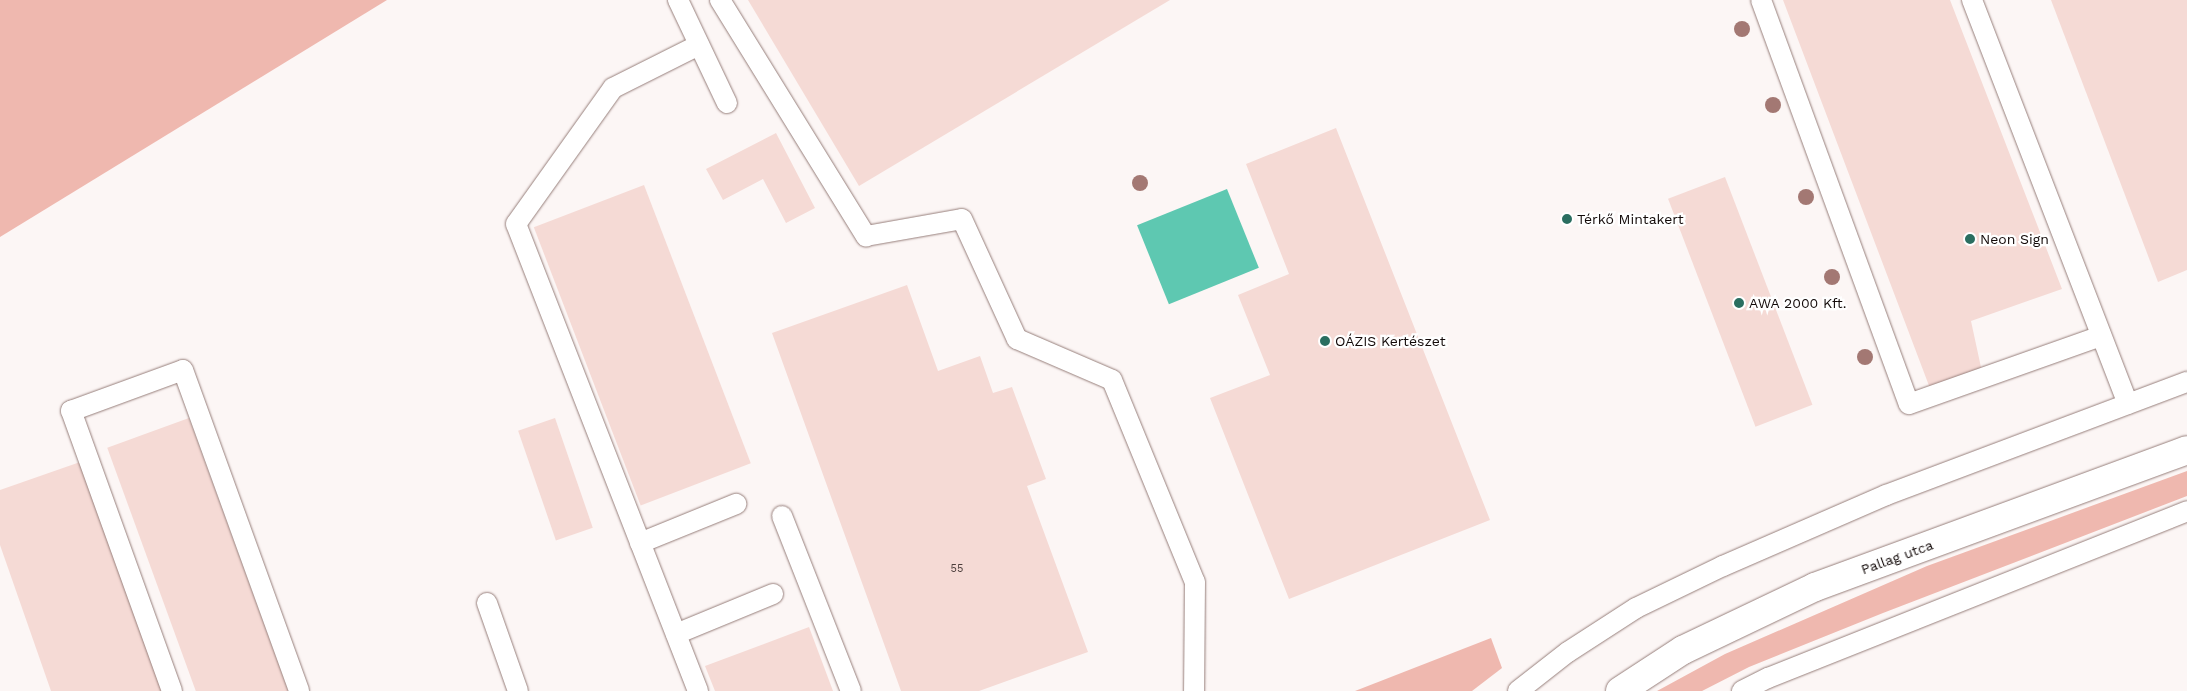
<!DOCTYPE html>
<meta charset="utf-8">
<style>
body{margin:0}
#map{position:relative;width:2187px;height:691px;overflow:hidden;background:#fcf6f5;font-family:"Work Sans",sans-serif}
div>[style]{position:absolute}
.green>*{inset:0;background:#efb8af}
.water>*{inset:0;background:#5ec8b1;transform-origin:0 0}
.building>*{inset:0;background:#f5dad5;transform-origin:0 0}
.roads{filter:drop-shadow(0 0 1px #967e7a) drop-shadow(0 0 1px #967e7a)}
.lane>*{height:20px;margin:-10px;padding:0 10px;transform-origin:10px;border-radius:10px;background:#fff}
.street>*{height:28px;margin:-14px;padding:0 14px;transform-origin:14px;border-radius:14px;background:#fff}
.trees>*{width:16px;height:16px;margin:-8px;border-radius:50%;background:#a37873}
.dots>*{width:14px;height:14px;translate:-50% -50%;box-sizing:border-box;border:2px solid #fff;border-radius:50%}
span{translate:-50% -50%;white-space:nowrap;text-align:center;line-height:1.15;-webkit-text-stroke:4.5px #fff;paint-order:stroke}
.number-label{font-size:11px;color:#4b3d3b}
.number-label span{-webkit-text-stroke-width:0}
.poi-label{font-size:14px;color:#120908}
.left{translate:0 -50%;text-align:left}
.street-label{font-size:14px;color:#120908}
</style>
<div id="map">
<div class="green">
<i style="clip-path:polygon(0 0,387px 0,0 237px)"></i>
<i style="clip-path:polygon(2187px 471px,2187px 496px,1883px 613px,1749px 667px,1702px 691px,1657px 691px,1725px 654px,1927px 566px)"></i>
<i style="clip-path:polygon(1491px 638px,1502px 668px,1472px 691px,1355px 691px)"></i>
</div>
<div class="water">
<i style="left:1227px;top:189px;width:85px;height:97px;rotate:68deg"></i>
</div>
<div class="building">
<i style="clip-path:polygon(748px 0,1170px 0,859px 186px)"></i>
<i style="clip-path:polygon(1783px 0,1950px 0,2062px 289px,1971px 321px,1982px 372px,1931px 391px)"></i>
<i style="clip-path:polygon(2051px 0,2187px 0,2187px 270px,2158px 282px)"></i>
<i style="clip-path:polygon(1336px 128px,1490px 520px,1289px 599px,1210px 398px,1270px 375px,1238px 295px,1289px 274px,1246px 164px)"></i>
<i style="clip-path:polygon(776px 133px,815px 208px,786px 223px,763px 179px,723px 200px,706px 169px)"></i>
<i style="left:1725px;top:177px;width:244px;height:61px;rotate:69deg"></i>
<i style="left:644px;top:185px;width:298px;height:118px;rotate:69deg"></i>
<i style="clip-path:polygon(907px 285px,938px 371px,980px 356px,993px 393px,1012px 387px,1046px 479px,1027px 486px,1088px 652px,979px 691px,901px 691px,772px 333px)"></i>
<i style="left:189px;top:418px;width:290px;height:87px;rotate:70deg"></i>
<i style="left:555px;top:418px;width:116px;height:39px;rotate:71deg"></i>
<i style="clip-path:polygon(83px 461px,163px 691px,51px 691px,0 545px,0 490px)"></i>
<i style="clip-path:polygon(809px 627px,833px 691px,715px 691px,705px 666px)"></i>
</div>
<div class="roads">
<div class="lane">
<i style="left:678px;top:0;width:114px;rotate:64.6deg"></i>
<i style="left:720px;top:0;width:278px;rotate:58.3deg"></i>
<i style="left:866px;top:236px;width:97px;rotate:-10deg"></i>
<i style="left:962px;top:219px;width:132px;rotate:65.4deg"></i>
<i style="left:1017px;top:339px;width:103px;rotate:23.3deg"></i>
<i style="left:1112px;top:380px;width:218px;rotate:67.7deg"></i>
<i style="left:1195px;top:582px;width:109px;rotate:90.5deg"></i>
<i style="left:1761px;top:0;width:430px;rotate:69.9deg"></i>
<i style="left:1909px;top:404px;width:204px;rotate:-19.5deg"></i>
<i style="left:1972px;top:0;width:433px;rotate:68.9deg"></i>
<i style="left:782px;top:516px;width:188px;rotate:68.5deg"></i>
<i style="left:640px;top:543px;width:104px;rotate:-22.1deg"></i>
<i style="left:487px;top:603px;width:93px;rotate:70.6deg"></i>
<i style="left:676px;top:634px;width:105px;rotate:-22.4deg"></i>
<i style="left:172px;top:691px;width:298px;rotate:-109.8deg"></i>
<i style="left:71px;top:411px;width:119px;rotate:-20.1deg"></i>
<i style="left:183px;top:370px;width:341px;rotate:70.1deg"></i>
<i style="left:698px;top:691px;width:501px;rotate:-111.29deg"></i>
<i style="left:516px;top:224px;width:167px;rotate:-54.5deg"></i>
<i style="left:613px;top:88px;width:96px;rotate:-26.6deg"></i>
<i style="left:1518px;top:691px;width:63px;rotate:-38deg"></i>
<i style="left:1568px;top:652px;width:81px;rotate:-32.9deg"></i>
<i style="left:1636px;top:608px;width:97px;rotate:-25.8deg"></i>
<i style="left:1723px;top:566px;width:178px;rotate:-23.5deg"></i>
<i style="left:1886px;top:495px;width:322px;rotate:-20.6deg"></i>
<i style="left:1742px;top:691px;width:29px;rotate:-27deg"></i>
<i style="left:1768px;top:678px;width:451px;rotate:-21.7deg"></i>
</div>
<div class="street">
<i style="left:1620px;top:691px;width:75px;rotate:-33.1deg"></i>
<i style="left:1683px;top:650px;width:146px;rotate:-25.5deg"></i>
<i style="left:1815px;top:587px;width:396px;rotate:-20.2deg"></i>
</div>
</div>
<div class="trees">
<i style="left:1742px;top:29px"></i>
<i style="left:1773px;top:105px"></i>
<i style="left:1140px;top:183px"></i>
<i style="left:1806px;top:197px"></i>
<i style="left:1832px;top:277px"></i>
<i style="left:1865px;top:357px"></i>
</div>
<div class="dots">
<i style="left:1567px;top:219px;background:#2a6e60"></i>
<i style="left:1970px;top:239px;background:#2a6e60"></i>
<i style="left:1739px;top:303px;background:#2a6e60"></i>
<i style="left:1325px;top:341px;background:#2a6e60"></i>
</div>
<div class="number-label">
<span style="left:957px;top:569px">55</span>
</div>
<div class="poi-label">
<span class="left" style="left:1577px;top:219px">Térkő Mintakert</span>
<span class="left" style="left:1980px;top:239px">Neon Sign</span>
<span class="left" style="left:1749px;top:303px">AWA 2000 Kft.</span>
<span class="left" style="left:1335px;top:341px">OÁZIS Kertészet</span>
</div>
<div class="street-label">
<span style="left:1897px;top:557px;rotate:-20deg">Pallag utca</span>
</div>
</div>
